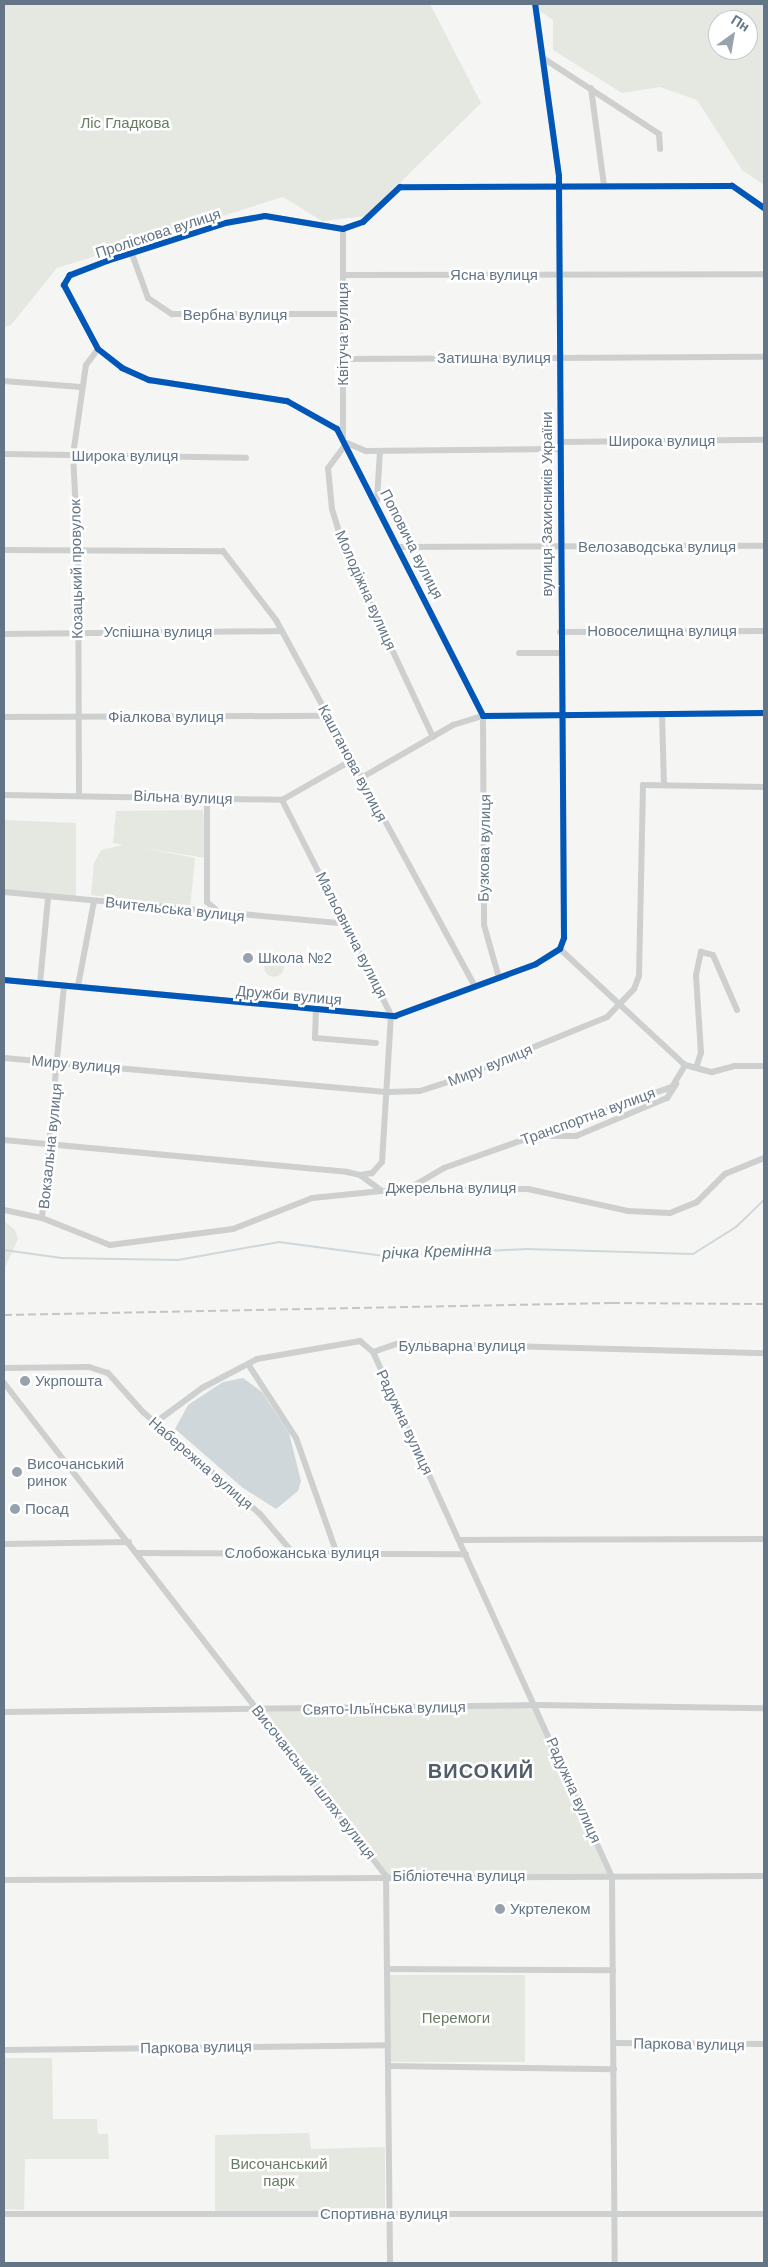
<!DOCTYPE html>
<meta charset="utf-8">
<style>
body{margin:0}
#map{position:relative;width:768px;height:2267px;overflow:hidden;background:#f5f5f3;font-family:Arial,sans-serif}
div>[style]{position:absolute}
.green>*{inset:0;background:#e4e8e1;transform-origin:0 0}
.round{border-radius:50%}
.water>*{inset:0;background:#cfd7da}
.stream>*{height:2px;margin:-1px;padding:0 1px;transform-origin:1px;border-radius:1px;background:#cfd7da}
.minor>*{height:6px;margin:-3px;padding:0 3px;transform-origin:3px;border-radius:3px;background:#ced0d0}
.rail>*{height:2px;margin-top:-1px;transform-origin:0;background:repeating-linear-gradient(90deg,#c4c5c6 0 8px,transparent 0 12px)}
.cycleway>*{height:6px;margin:-3px;padding:0 3px;transform-origin:3px;border-radius:3px;background:#0057b8}
.dots>*{width:14px;height:14px;translate:-50% -50%;box-sizing:border-box;border:2px solid #fff;border-radius:50%}
span{translate:-50% -50%;white-space:nowrap;text-align:center;line-height:1.15;-webkit-text-stroke:5px #fff;paint-order:stroke}
.park-label{font-size:15px;color:#677c62}
.street-label{font-size:15px;color:#637586}
.poi-label{font-size:15px;color:#637586}
.left{translate:0 -50%;text-align:left}
.water-label{font-size:16px;color:#5f7783;font-style:italic}
.district-label{font-size:20px;color:#515e6a;font-weight:700;letter-spacing:1px}
.frame{position:absolute;inset:0;border:5px solid #637586;pointer-events:none}
.north{position:absolute;left:708px;top:10px;width:50px;height:50px;box-sizing:border-box;background:#fff;border:1px solid #c1c8cf;border-radius:50%;rotate:32deg;font-size:14px;font-weight:700;line-height:20px;text-align:center;color:#637586}
.north::after{content:'';display:block;margin:auto;width:18px;height:22px;background:#96a2ac;clip-path:polygon(50% 0,100% 100%,50% 72%,0 100%)}
</style>
<div id="map">
<div class="green">
<i style="clip-path:polygon(4px 4px,430px 4px,481px 103px,366px 216px,322px 221px,283px 197px,57px 268px,11px 325px,4px 327px)"></i>
<i style="clip-path:polygon(evenodd,530px 4px,764px 4px,764px 185px,742px 170px,697px 100px,660px 87px,622px 93px,553px 50px,553px 20px,530px 4px,718px 20px,748px 20px,748px 50px,718px 50px,718px 20px)"></i>
<i style="clip-path:polygon(203px 810px,206px 858px,143px 848px,195px 858px,190px 908px,91px 895px,94px 863px,101px 850px,123px 845px,113px 843px,116px 811px)"></i>
<i style="clip-path:polygon(4px 820px,76px 823px,76px 898px,4px 890px)"></i>
<i class="round" style="left:264px;top:957px;width:20px;height:20px"></i>
<i style="clip-path:polygon(4px 1221px,15px 1230px,18px 1239px,4px 1270px)"></i>
<i style="clip-path:polygon(536px 1705px,612px 1877px,386px 1876px,258px 1710px)"></i>
<i style="left:388px;top:1975px;width:137px;height:87px"></i>
<i style="clip-path:polygon(4px 2058px,52px 2058px,53px 2119px,97px 2119px,98px 2134px,108px 2134px,109px 2159px,25px 2159px,24px 2210px,4px 2209px)"></i>
<i style="clip-path:polygon(309px 2133px,311px 2149px,385px 2147px,385px 2212px,215px 2211px,215px 2135px)"></i>
</div>
<div class="water">
<i style="clip-path:polygon(243px 1378px,262px 1392px,289px 1433px,301px 1481px,298px 1491px,276px 1509px,243px 1488px,175px 1429px,188px 1405px,223px 1382px)"></i>
</div>
<div class="stream">
<i style="left:4px;top:1250px;width:58px;rotate:8deg"></i>
<i style="left:61px;top:1258px;width:117px;rotate:1deg"></i>
<i style="left:178px;top:1260px;width:103px;rotate:-10.1deg"></i>
<i style="left:279px;top:1242px;width:106px;rotate:7.6deg"></i>
<i style="left:384px;top:1256px;width:143px;rotate:-2.8deg"></i>
<i style="left:527px;top:1249px;width:166px;rotate:1.7deg"></i>
<i style="left:693px;top:1254px;width:51px;rotate:-32.1deg"></i>
<i style="left:736px;top:1227px;width:39px;rotate:-44deg"></i>
</div>
<div class="minor">
<i style="left:543px;top:58px;width:139px;rotate:33.2deg"></i>
<i style="left:659px;top:134px;width:15px;rotate:86deg"></i>
<i style="left:591px;top:88px;width:99px;rotate:82.4deg"></i>
<i style="left:764px;top:208px;width:39px;rotate:-145deg"></i>
<i style="left:732px;top:186px;width:332px;rotate:179.8deg"></i>
<i style="left:400px;top:187px;width:51px;rotate:136.6deg"></i>
<i style="left:363px;top:222px;width:21px;rotate:161deg"></i>
<i style="left:343px;top:229px;width:79px;rotate:-170.5deg"></i>
<i style="left:265px;top:216px;width:40px;rotate:170deg"></i>
<i style="left:226px;top:223px;width:125px;rotate:162.3deg"></i>
<i style="left:107px;top:261px;width:40px;rotate:159deg"></i>
<i style="left:70px;top:275px;width:12px;rotate:121deg"></i>
<i style="left:64px;top:285px;width:72px;rotate:62deg"></i>
<i style="left:98px;top:349px;width:31px;rotate:38deg"></i>
<i style="left:122px;top:368px;width:30px;rotate:24deg"></i>
<i style="left:149px;top:380px;width:140px;rotate:8.7deg"></i>
<i style="left:287px;top:401px;width:57px;rotate:29.2deg"></i>
<i style="left:337px;top:429px;width:322px;rotate:63deg"></i>
<i style="left:483px;top:716px;width:281px;rotate:-0.6deg"></i>
<i style="left:343px;top:229px;width:209px;rotate:90deg"></i>
<i style="left:132px;top:254px;width:47px;rotate:70deg"></i>
<i style="left:148px;top:298px;width:29px;rotate:34deg"></i>
<i style="left:172px;top:314px;width:172px"></i>
<i style="left:343px;top:275px;width:421px;rotate:-0.1deg"></i>
<i style="left:344px;top:359px;width:420px;rotate:-0.3deg"></i>
<i style="left:4px;top:381px;width:77px;rotate:4.5deg"></i>
<i style="left:560px;top:442px;width:204px;rotate:-0.6deg"></i>
<i style="left:4px;top:454px;width:242px;rotate:0.9deg"></i>
<i style="left:377px;top:500px;width:49px;rotate:-86.5deg"></i>
<i style="left:400px;top:547px;width:364px;rotate:-0.2deg"></i>
<i style="left:4px;top:550px;width:219px;rotate:0.3deg"></i>
<i style="left:223px;top:551px;width:87px;rotate:52.5deg"></i>
<i style="left:276px;top:620px;width:417px;rotate:61.5deg"></i>
<i style="left:560px;top:632px;width:204px;rotate:-0.3deg"></i>
<i style="left:4px;top:634px;width:278px;rotate:-0.6deg"></i>
<i style="left:519px;top:653px;width:42px"></i>
<i style="left:662px;top:714px;width:71px;rotate:88.4deg"></i>
<i style="left:4px;top:717px;width:323px;rotate:-0.2deg"></i>
<i style="left:433px;top:737px;width:212px;rotate:-115.1deg"></i>
<i style="left:343px;top:545px;width:38px;rotate:-107deg"></i>
<i style="left:332px;top:509px;width:41px;rotate:-95.6deg"></i>
<i style="left:328px;top:468px;width:31px;rotate:-53deg"></i>
<i style="left:347px;top:443px;width:21px;rotate:23deg"></i>
<i style="left:366px;top:451px;width:194px;rotate:-0.6deg"></i>
<i style="left:361px;top:778px;width:106px;rotate:-29.9deg"></i>
<i style="left:453px;top:725px;width:31px;rotate:-17deg"></i>
<i style="left:483px;top:716px;width:209px;rotate:89.7deg"></i>
<i style="left:484px;top:925px;width:55px;rotate:74.2deg"></i>
<i style="left:79px;top:794px;width:244px;rotate:-90.2deg"></i>
<i style="left:78px;top:550px;width:95px;rotate:-93deg"></i>
<i style="left:73px;top:455px;width:91px;rotate:-81.8deg"></i>
<i style="left:86px;top:365px;width:20px;rotate:-53deg"></i>
<i style="left:4px;top:795px;width:278px;rotate:1deg"></i>
<i style="left:282px;top:800px;width:81px;rotate:-29.7deg"></i>
<i style="left:207px;top:797px;width:105px;rotate:90deg"></i>
<i style="left:207px;top:902px;width:17px;rotate:40deg"></i>
<i style="left:282px;top:800px;width:241px;rotate:63.1deg"></i>
<i style="left:391px;top:1015px;width:147px;rotate:93.5deg"></i>
<i style="left:382px;top:1162px;width:15px;rotate:132deg"></i>
<i style="left:372px;top:1173px;width:12px;rotate:171deg"></i>
<i style="left:4px;top:892px;width:344px;rotate:5.3deg"></i>
<i style="left:560px;top:949px;width:171px;rotate:42.9deg"></i>
<i style="left:4px;top:980px;width:393px;rotate:5.3deg"></i>
<i style="left:395px;top:1016px;width:150px;rotate:-20.2deg"></i>
<i style="left:536px;top:964px;width:28px;rotate:-32deg"></i>
<i style="left:560px;top:949px;width:12px;rotate:-70deg"></i>
<i style="left:564px;top:938px;width:762px;rotate:-90.38deg"></i>
<i style="left:559px;top:176px;width:174px;rotate:-97.9deg"></i>
<i style="left:40px;top:983px;width:84px;rotate:-84.6deg"></i>
<i style="left:78px;top:986px;width:86px;rotate:-79.3deg"></i>
<i style="left:316px;top:1009px;width:29px;rotate:92deg"></i>
<i style="left:315px;top:1038px;width:61px;rotate:4.7deg"></i>
<i style="left:4px;top:1058px;width:386px;rotate:5.1deg"></i>
<i style="left:388px;top:1092px;width:32px;rotate:-2deg"></i>
<i style="left:420px;top:1091px;width:29px;rotate:-18deg"></i>
<i style="left:448px;top:1082px;width:172px;rotate:-22.2deg"></i>
<i style="left:607px;top:1017px;width:39px;rotate:-46deg"></i>
<i style="left:634px;top:989px;width:14px;rotate:-69deg"></i>
<i style="left:639px;top:976px;width:191px;rotate:-88.8deg"></i>
<i style="left:643px;top:785px;width:121px;rotate:0.9deg"></i>
<i style="left:685px;top:1065px;width:28px;rotate:15deg"></i>
<i style="left:712px;top:1072px;width:23px;rotate:-15deg"></i>
<i style="left:734px;top:1066px;width:30px"></i>
<i style="left:697px;top:1065px;width:13px;rotate:-72deg"></i>
<i style="left:701px;top:1053px;width:78px;rotate:-93.7deg"></i>
<i style="left:696px;top:975px;width:24px;rotate:-78deg"></i>
<i style="left:701px;top:952px;width:12px;rotate:14deg"></i>
<i style="left:713px;top:955px;width:60px;rotate:66.4deg"></i>
<i style="left:537px;top:1136px;width:39px"></i>
<i style="left:576px;top:1136px;width:99px;rotate:-22.7deg"></i>
<i style="left:667px;top:1098px;width:17px;rotate:-57deg"></i>
<i style="left:4px;top:1140px;width:344px;rotate:5.3deg"></i>
<i style="left:347px;top:1172px;width:13px;rotate:13deg"></i>
<i style="left:360px;top:1175px;width:27px;rotate:36deg"></i>
<i style="left:408px;top:1189px;width:42px;rotate:-30.3deg"></i>
<i style="left:444px;top:1168px;width:242px;rotate:-19.6deg"></i>
<i style="left:672px;top:1087px;width:26px;rotate:-59deg"></i>
<i style="left:4px;top:1210px;width:39px;rotate:12deg"></i>
<i style="left:42px;top:1218px;width:73px;rotate:21.7deg"></i>
<i style="left:110px;top:1245px;width:124px;rotate:-7.4deg"></i>
<i style="left:233px;top:1229px;width:85px;rotate:-21.4deg"></i>
<i style="left:312px;top:1198px;width:70px;rotate:-5.7deg"></i>
<i style="left:382px;top:1191px;width:146px;rotate:-0.8deg"></i>
<i style="left:528px;top:1189px;width:102px;rotate:12.4deg"></i>
<i style="left:628px;top:1211px;width:42px;rotate:2.7deg"></i>
<i style="left:670px;top:1213px;width:29px;rotate:-22deg"></i>
<i style="left:697px;top:1202px;width:40px;rotate:-45deg"></i>
<i style="left:725px;top:1174px;width:42px;rotate:-22.3deg"></i>
<i style="left:42px;top:1218px;width:233px;rotate:-84.6deg"></i>
<i style="left:373px;top:1352px;width:28px;rotate:-19deg"></i>
<i style="left:399px;top:1343px;width:365px;rotate:1.6deg"></i>
<i style="left:248px;top:1364px;width:88px;rotate:57deg"></i>
<i style="left:296px;top:1438px;width:123px;rotate:70.5deg"></i>
<i style="left:4px;top:1368px;width:85px;rotate:-0.7deg"></i>
<i style="left:89px;top:1367px;width:20px;rotate:18deg"></i>
<i style="left:108px;top:1373px;width:52px;rotate:48.1deg"></i>
<i style="left:143px;top:1412px;width:155px;rotate:41.1deg"></i>
<i style="left:260px;top:1514px;width:51px;rotate:49.8deg"></i>
<i style="left:4px;top:1383px;width:624px;rotate:52.23deg"></i>
<i style="left:386px;top:1876px;width:387px;rotate:89.4deg"></i>
<i style="left:156px;top:1422px;width:57px;rotate:-36.5deg"></i>
<i style="left:202px;top:1388px;width:62px;rotate:-27.8deg"></i>
<i style="left:257px;top:1359px;width:105px;rotate:-9.9deg"></i>
<i style="left:360px;top:1341px;width:17px;rotate:40deg"></i>
<i style="left:373px;top:1352px;width:577px;rotate:65.52deg"></i>
<i style="left:612px;top:1877px;width:386px;rotate:89.6deg"></i>
<i style="left:460px;top:1540px;width:304px;rotate:-0.2deg"></i>
<i style="left:4px;top:1544px;width:125px;rotate:-0.9deg"></i>
<i style="left:137px;top:1553px;width:329px;rotate:0.2deg"></i>
<i style="left:4px;top:1712px;width:532px;rotate:-0.75deg"></i>
<i style="left:536px;top:1705px;width:228px;rotate:0.8deg"></i>
<i style="left:4px;top:1880px;width:760px;rotate:-0.3deg"></i>
<i style="left:387px;top:1969px;width:226px;rotate:0.3deg"></i>
<i style="left:614px;top:2043px;width:150px;rotate:0.4deg"></i>
<i style="left:4px;top:2050px;width:384px;rotate:-0.7deg"></i>
<i style="left:388px;top:2066px;width:226px;rotate:0.8deg"></i>
<i style="left:4px;top:2214px;width:760px"></i>
</div>
<div class="rail">
<i style="left:4px;top:1315px;width:608px;rotate:-1.13deg"></i>
<i style="left:612px;top:1303px;width:152px;rotate:0.4deg"></i>
</div>
<div class="cycleway">
<i style="left:764px;top:208px;width:39px;rotate:-145deg"></i>
<i style="left:732px;top:186px;width:332px;rotate:179.8deg"></i>
<i style="left:400px;top:187px;width:51px;rotate:136.6deg"></i>
<i style="left:363px;top:222px;width:21px;rotate:161deg"></i>
<i style="left:343px;top:229px;width:79px;rotate:-170.5deg"></i>
<i style="left:265px;top:216px;width:40px;rotate:170deg"></i>
<i style="left:226px;top:223px;width:125px;rotate:162.3deg"></i>
<i style="left:107px;top:261px;width:40px;rotate:159deg"></i>
<i style="left:70px;top:275px;width:12px;rotate:121deg"></i>
<i style="left:64px;top:285px;width:72px;rotate:62deg"></i>
<i style="left:98px;top:349px;width:31px;rotate:38deg"></i>
<i style="left:122px;top:368px;width:30px;rotate:24deg"></i>
<i style="left:149px;top:380px;width:140px;rotate:8.7deg"></i>
<i style="left:287px;top:401px;width:57px;rotate:29.2deg"></i>
<i style="left:337px;top:429px;width:322px;rotate:63deg"></i>
<i style="left:483px;top:716px;width:281px;rotate:-0.6deg"></i>
<i style="left:4px;top:980px;width:393px;rotate:5.3deg"></i>
<i style="left:395px;top:1016px;width:150px;rotate:-20.2deg"></i>
<i style="left:536px;top:964px;width:28px;rotate:-32deg"></i>
<i style="left:560px;top:949px;width:12px;rotate:-70deg"></i>
<i style="left:564px;top:938px;width:762px;rotate:-90.38deg"></i>
<i style="left:559px;top:176px;width:174px;rotate:-97.9deg"></i>
</div>
<div class="dots">
<i style="left:248px;top:958px;background:#96a2ac"></i>
<i style="left:25px;top:1381px;background:#96a2ac"></i>
<i style="left:17px;top:1472px;background:#96a2ac"></i>
<i style="left:15px;top:1509px;background:#96a2ac"></i>
<i style="left:500px;top:1909px;background:#96a2ac"></i>
</div>
<div class="park-label">
<span style="left:125px;top:123px">Ліс Гладкова</span>
<span style="left:456px;top:2018px">Перемоги</span>
<span style="left:279px;top:2172px">Височанський<br>парк</span>
</div>
<div class="street-label">
<span style="left:158px;top:233px;rotate:-18deg">Проліскова вулиця</span>
<span style="left:494px;top:275px">Ясна вулиця</span>
<span style="left:235px;top:315px">Вербна вулиця</span>
<span style="left:343px;top:334px;rotate:-90deg">Квітуча вулиця</span>
<span style="left:494px;top:358px">Затишна вулиця</span>
<span style="left:662px;top:441px">Широка вулиця</span>
<span style="left:125px;top:456px">Широка вулиця</span>
<span style="left:547px;top:504px;rotate:-90deg">вулиця Захисників України</span>
<span style="left:412px;top:544px;rotate:63deg">Поповича вулиця</span>
<span style="left:657px;top:547px">Велозаводська вулиця</span>
<span style="left:76px;top:569px;rotate:-91deg">Козацький провулок</span>
<span style="left:366px;top:590px;rotate:66deg">Молодіжна вулиця</span>
<span style="left:662px;top:631px">Новоселищна вулиця</span>
<span style="left:158px;top:632px">Успішна вулиця</span>
<span style="left:166px;top:717px">Фіалкова вулиця</span>
<span style="left:353px;top:763px;rotate:62deg">Каштанова вулиця</span>
<span style="left:183px;top:797px;rotate:2deg">Вільна вулиця</span>
<span style="left:484px;top:848px;rotate:-89deg">Бузкова вулиця</span>
<span style="left:175px;top:909px;rotate:6deg">Вчительська вулиця</span>
<span style="left:352px;top:935px;rotate:63deg">Мальовнича вулиця</span>
<span style="left:289px;top:995px;rotate:5deg">Дружби вулиця</span>
<span style="left:76px;top:1064px;rotate:5deg">Миру вулиця</span>
<span style="left:490px;top:1065px;rotate:-22deg">Миру вулиця</span>
<span style="left:588px;top:1116px;rotate:-20deg">Транспортна вулиця</span>
<span style="left:50px;top:1146px;rotate:-84deg">Вокзальна вулиця</span>
<span style="left:451px;top:1188px">Джерельна вулиця</span>
<span style="left:462px;top:1346px">Бульварна вулиця</span>
<span style="left:405px;top:1422px;rotate:65deg">Радужна вулиця</span>
<span style="left:201px;top:1463px;rotate:41deg">Набережна вулиця</span>
<span style="left:302px;top:1553px">Слобожанська вулиця</span>
<span style="left:384px;top:1708px;rotate:-1deg">Свято-Ільїнська вулиця</span>
<span style="left:314px;top:1782px;rotate:52deg">Височанський шлях вулиця</span>
<span style="left:574px;top:1790px;rotate:66deg">Радужна вулиця</span>
<span style="left:459px;top:1876px">Бібліотечна вулиця</span>
<span style="left:689px;top:2044px;rotate:1deg">Паркова вулиця</span>
<span style="left:196px;top:2047px;rotate:-1deg">Паркова вулиця</span>
<span style="left:384px;top:2214px">Спортивна вулиця</span>
</div>
<div class="poi-label">
<span class="left" style="left:258px;top:958px">Школа №2</span>
<span class="left" style="left:35px;top:1381px">Укрпошта</span>
<span class="left" style="left:27px;top:1472px">Височанський<br>ринок</span>
<span class="left" style="left:25px;top:1509px">Посад</span>
<span class="left" style="left:510px;top:1909px">Укртелеком</span>
</div>
<div class="water-label">
<span style="left:437px;top:1252px;rotate:-2deg">річка Кремінна</span>
</div>
<div class="district-label">
<span style="left:481px;top:1771px">ВИСОКИЙ</span>
</div>
<div class="frame"></div>
<div class="north">Пн</div>
</div>
